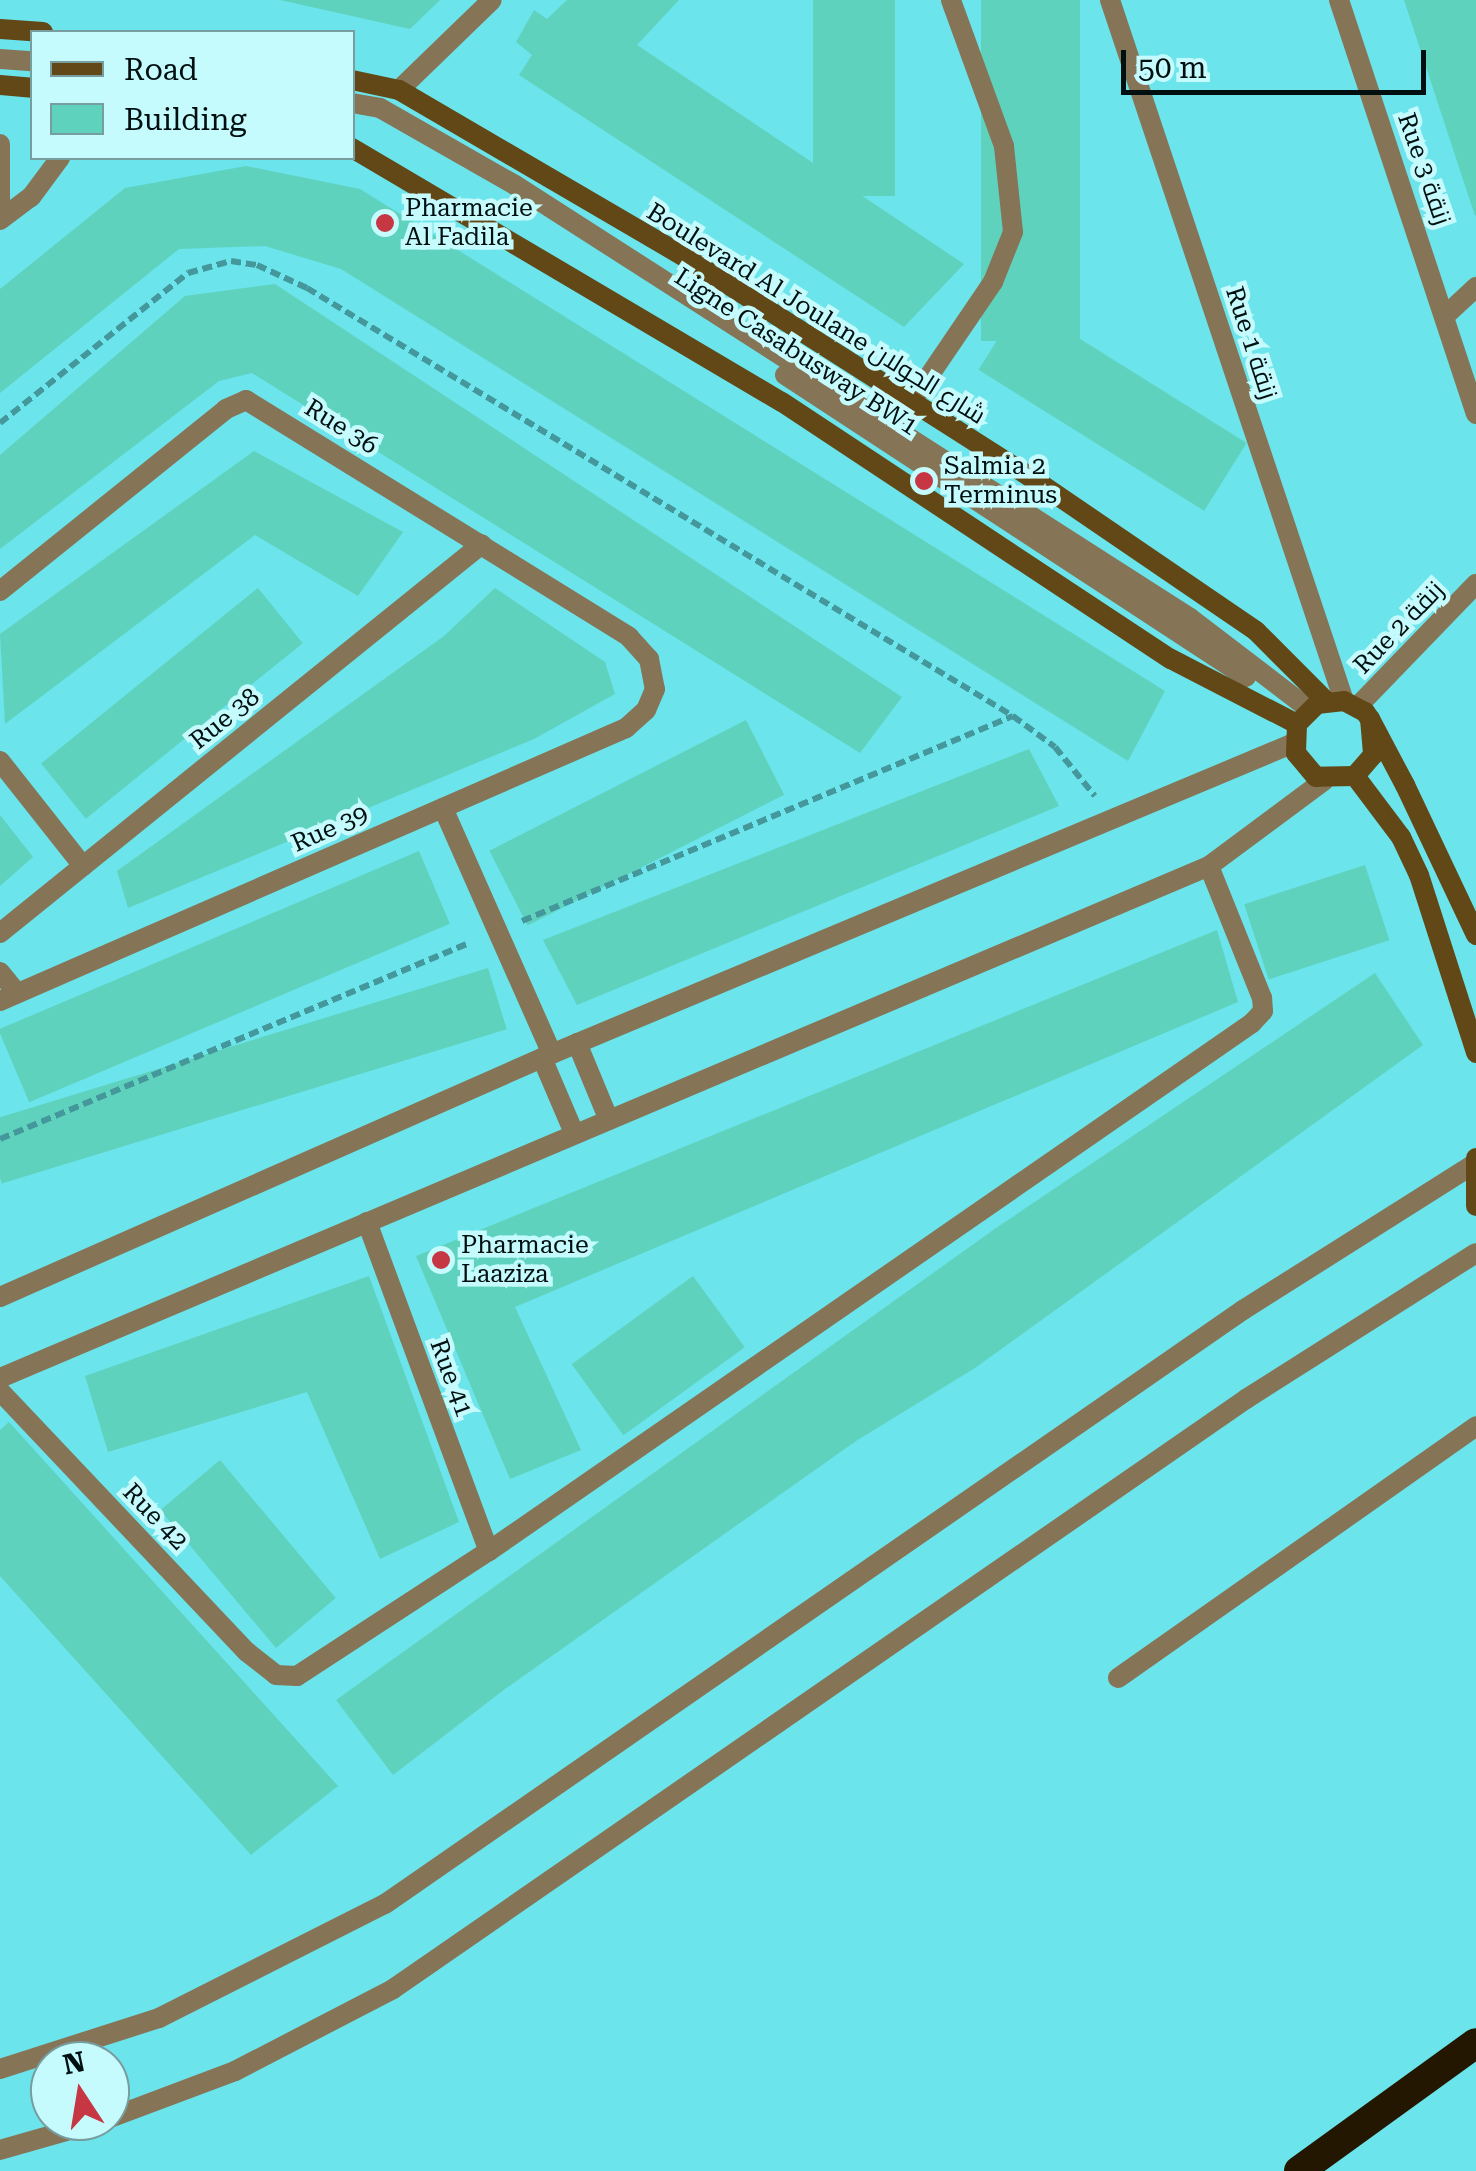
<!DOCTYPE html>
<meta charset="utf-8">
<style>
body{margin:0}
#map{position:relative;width:1476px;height:2171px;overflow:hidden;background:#6be4eb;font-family:"Roboto Serif",Cairo,serif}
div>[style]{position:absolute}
.building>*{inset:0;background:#5fd2be;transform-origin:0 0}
.path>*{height:6px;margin-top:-3px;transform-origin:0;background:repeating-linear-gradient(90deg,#44989c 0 10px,transparent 0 15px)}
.service>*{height:20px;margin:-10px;padding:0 10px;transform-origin:10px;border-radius:10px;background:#867456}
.minor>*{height:20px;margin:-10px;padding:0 10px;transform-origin:10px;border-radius:10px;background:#867456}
.secondary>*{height:20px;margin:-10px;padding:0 10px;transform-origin:10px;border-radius:10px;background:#624816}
.motorway>*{height:30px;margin:-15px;padding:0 15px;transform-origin:15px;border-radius:15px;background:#241701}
.dots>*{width:28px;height:28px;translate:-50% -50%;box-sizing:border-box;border:5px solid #c6fbfe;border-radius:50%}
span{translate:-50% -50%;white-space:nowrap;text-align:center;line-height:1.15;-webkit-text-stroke:9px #c6fbfe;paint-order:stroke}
.street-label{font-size:25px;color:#001011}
.poi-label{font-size:25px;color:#001011}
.left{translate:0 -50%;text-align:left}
.legend{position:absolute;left:30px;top:30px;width:325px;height:130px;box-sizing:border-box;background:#c6fbfe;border:2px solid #779d9f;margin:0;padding:12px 18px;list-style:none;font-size:30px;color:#001011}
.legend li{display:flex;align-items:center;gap:20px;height:50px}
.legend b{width:50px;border:2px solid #779d9f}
.north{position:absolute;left:30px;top:2041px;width:100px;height:100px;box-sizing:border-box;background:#c6fbfe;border:2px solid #779d9f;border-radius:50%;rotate:348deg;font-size:28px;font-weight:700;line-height:40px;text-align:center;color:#001011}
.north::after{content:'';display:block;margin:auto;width:35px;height:45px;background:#c63643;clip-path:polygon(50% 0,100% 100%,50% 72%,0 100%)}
.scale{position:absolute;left:1121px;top:50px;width:305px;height:45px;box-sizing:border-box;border:5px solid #001011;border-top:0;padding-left:12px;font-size:30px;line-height:35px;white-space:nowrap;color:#001011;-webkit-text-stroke:8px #c6fbfe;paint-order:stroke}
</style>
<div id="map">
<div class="building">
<i style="clip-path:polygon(280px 0,440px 0,410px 29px)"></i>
<i style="clip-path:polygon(567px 0,679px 0,637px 45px,964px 264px,904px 327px,519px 75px,532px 55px,516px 42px,534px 10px,547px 19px)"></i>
<i style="left:813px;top:0;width:82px;height:196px"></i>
<i style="left:981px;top:0;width:99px;height:341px"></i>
<i style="clip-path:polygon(1404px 0,1476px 0,1476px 215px,1475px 216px)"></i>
<i style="clip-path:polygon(246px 166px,360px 189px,1165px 691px,1128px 761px,341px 269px,265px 246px,179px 249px,0 393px,0 289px,125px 188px)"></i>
<i style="clip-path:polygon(275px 284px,902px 697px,860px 753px,252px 373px,219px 381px,0 549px,0 455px,185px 296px)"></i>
<i style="left:1021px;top:302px;width:266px;height:80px;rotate:32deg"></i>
<i style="clip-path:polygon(254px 451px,403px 532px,358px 596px,255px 535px,5px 724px,0 634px)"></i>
<i style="left:258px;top:588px;width:71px;height:279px;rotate:51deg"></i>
<i style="clip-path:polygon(495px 588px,605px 662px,615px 694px,534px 739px,128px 908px,117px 871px,444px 636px)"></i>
<i style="left:746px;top:720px;width:84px;height:288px;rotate:63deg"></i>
<i style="clip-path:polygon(1029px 749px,1059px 806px,577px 1005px,543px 940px)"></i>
<i style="clip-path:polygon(0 815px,33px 857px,0 886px)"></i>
<i style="left:419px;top:851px;width:79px;height:457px;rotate:67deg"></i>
<i style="left:1365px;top:865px;width:79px;height:127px;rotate:72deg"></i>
<i style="clip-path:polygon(1217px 930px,1238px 1002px,515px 1307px,581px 1450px,510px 1479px,416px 1256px)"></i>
<i style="left:488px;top:968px;width:64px;height:528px;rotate:73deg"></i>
<i style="clip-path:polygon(1375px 973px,1423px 1045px,975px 1368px,856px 1441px,505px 1689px,393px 1775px,336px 1700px,996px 1228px)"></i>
<i style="clip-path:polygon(369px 1276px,459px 1522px,380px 1559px,307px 1392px,108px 1452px,85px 1376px)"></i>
<i style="left:693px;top:1276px;width:88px;height:150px;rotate:54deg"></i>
<i style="clip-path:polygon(9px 1422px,338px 1786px,251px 1855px,0 1576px,0 1430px)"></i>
<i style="left:220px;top:1460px;width:180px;height:78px;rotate:50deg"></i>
</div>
<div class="path">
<i style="left:0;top:423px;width:241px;rotate:-38.6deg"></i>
<i style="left:188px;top:273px;width:45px;rotate:-15.6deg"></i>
<i style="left:231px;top:261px;width:26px;rotate:9deg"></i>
<i style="left:257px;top:265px;width:55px;rotate:24.7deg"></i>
<i style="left:307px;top:288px;width:826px;rotate:31.23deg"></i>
<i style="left:1013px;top:716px;width:52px;rotate:36.4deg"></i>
<i style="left:1055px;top:747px;width:63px;rotate:50.8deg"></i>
<i style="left:522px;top:921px;width:532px;rotate:-22.66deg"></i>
<i style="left:0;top:1139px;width:508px;rotate:-22.68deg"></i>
</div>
<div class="service">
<i style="left:0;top:59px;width:32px;rotate:4deg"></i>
<i style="left:352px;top:103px;width:28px;rotate:10deg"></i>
<i style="left:380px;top:108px;width:155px;rotate:29.7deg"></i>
<i style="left:515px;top:185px;width:802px;rotate:32.68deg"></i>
<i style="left:1190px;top:618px;width:150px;rotate:37.4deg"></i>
<i style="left:785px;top:375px;width:551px;rotate:33.23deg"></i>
<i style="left:1118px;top:1678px;width:438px;rotate:-35.1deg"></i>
</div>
<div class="minor">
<i style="left:1110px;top:0;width:739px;rotate:71.54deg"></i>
<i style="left:1339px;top:0;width:436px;rotate:71.7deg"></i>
<i style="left:399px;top:90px;width:129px;rotate:-44.1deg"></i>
<i style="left:0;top:144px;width:62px;rotate:90deg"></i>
<i style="left:0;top:220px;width:39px;rotate:-37deg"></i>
<i style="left:31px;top:197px;width:49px;rotate:-53.4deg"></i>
<i style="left:1447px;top:314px;width:40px;rotate:-43deg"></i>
<i style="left:910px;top:404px;width:148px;rotate:-55.8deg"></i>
<i style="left:993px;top:282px;width:54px;rotate:-68.2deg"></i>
<i style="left:1013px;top:232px;width:86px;rotate:-96deg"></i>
<i style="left:1004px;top:146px;width:155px;rotate:-110deg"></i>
<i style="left:0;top:591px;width:290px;rotate:-38.8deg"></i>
<i style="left:226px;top:409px;width:22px;rotate:-24deg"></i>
<i style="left:246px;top:400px;width:450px;rotate:31.7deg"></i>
<i style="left:629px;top:637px;width:30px;rotate:48deg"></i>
<i style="left:649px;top:659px;width:31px;rotate:79deg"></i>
<i style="left:655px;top:689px;width:23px;rotate:113deg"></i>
<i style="left:646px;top:710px;width:27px;rotate:138deg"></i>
<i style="left:626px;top:728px;width:683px;rotate:156.44deg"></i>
<i style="left:1358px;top:706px;width:170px;rotate:-46deg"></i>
<i style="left:0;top:761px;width:134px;rotate:51.7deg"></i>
<i style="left:443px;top:808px;width:269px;rotate:66.1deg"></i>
<i style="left:0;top:933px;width:619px;rotate:-38.91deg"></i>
<i style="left:0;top:972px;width:27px;rotate:51deg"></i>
<i style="left:577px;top:1043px;width:81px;rotate:67.5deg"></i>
<i style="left:542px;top:1058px;width:82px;rotate:66.9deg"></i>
<i style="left:367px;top:1222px;width:351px;rotate:69.7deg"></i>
<i style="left:0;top:1297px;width:592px;rotate:-23.8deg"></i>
<i style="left:542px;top:1058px;width:815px;rotate:-22.73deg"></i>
<i style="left:0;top:1378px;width:1313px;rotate:-22.95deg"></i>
<i style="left:1209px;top:866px;width:144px;rotate:-36.6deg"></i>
<i style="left:0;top:1391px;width:359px;rotate:46.6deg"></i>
<i style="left:247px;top:1652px;width:37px;rotate:38deg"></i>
<i style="left:276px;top:1675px;width:21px;rotate:3deg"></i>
<i style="left:297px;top:1676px;width:229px;rotate:-33.1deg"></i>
<i style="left:489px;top:1551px;width:928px;rotate:-34.68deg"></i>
<i style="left:1252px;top:1023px;width:16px;rotate:-47deg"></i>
<i style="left:1263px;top:1011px;width:13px;rotate:-94deg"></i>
<i style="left:1262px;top:998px;width:142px;rotate:-111.9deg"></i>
<i style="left:0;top:2069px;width:167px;rotate:-17.8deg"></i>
<i style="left:159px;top:2018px;width:253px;rotate:-26.8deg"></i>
<i style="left:385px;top:1904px;width:1044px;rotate:-34.7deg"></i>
<i style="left:1243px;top:1310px;width:273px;rotate:-32.3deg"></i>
<i style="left:110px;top:2118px;width:134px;rotate:-20.6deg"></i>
<i style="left:235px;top:2071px;width:178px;rotate:-27.4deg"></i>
<i style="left:393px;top:1989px;width:1037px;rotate:-34.67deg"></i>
<i style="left:1246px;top:1399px;width:272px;rotate:-32.4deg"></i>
<i style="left:0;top:2150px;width:105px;rotate:-16deg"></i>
</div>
<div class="secondary">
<i style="left:0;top:29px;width:43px;rotate:4deg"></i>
<i style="left:352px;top:80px;width:48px;rotate:12deg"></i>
<i style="left:399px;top:90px;width:331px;rotate:30.3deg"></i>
<i style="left:685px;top:257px;width:408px;rotate:32.5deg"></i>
<i style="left:1029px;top:476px;width:275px;rotate:34.3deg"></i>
<i style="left:1256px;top:631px;width:99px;rotate:45deg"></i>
<i style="left:0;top:85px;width:32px;rotate:5deg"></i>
<i style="left:352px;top:148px;width:499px;rotate:30.6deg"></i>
<i style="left:782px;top:402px;width:466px;rotate:33.5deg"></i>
<i style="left:1171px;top:659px;width:142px;rotate:27.3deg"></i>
<i style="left:1370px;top:719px;width:36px;rotate:85deg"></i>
<i style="left:1373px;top:755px;width:28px;rotate:131deg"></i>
<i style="left:1355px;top:776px;width:39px;rotate:179deg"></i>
<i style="left:1316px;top:777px;width:31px;rotate:-130deg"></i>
<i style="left:1296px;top:753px;width:29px;rotate:-88deg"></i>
<i style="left:1297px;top:724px;width:28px;rotate:-45deg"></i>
<i style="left:1317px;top:704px;width:27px;rotate:-6deg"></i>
<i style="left:1344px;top:701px;width:24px;rotate:28deg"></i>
<i style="left:1365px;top:712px;width:9px;rotate:54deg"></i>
<i style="left:1370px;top:719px;width:75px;rotate:62.1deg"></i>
<i style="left:1405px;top:785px;width:166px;rotate:64.7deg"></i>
<i style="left:1355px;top:776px;width:76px;rotate:53deg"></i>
<i style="left:1401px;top:837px;width:42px;rotate:64.7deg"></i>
<i style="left:1419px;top:875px;width:187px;rotate:72.2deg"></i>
<i style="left:1476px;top:1158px;width:48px;rotate:90deg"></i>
</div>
<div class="motorway">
<i style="left:1299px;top:2171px;width:218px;rotate:-35.9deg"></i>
</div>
<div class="dots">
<i style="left:385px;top:223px;background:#c63643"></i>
<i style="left:924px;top:481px;background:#c63643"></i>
<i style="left:441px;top:1260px;background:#c63643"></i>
</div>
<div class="street-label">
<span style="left:1424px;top:169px;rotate:71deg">Rue 3 زنقة</span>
<span style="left:816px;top:314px;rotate:32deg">Boulevard Al Joulane شارع الجولان</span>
<span style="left:1251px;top:343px;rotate:72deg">Rue 1 زنقة</span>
<span style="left:796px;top:352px;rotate:33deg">Ligne Casabusway BW1</span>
<span style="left:341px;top:427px;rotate:32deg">Rue 36</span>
<span style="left:1399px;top:628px;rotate:-46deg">Rue 2 زنقة</span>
<span style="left:225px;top:719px;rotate:-39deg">Rue 38</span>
<span style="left:330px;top:829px;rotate:-24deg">Rue 39</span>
<span style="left:451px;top:1378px;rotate:70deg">Rue 41</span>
<span style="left:155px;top:1517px;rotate:46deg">Rue 42</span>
</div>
<div class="poi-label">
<span class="left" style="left:405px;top:223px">Pharmacie<br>Al Fadila</span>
<span class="left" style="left:944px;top:481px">Salmia 2<br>Terminus</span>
<span class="left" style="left:461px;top:1260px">Pharmacie<br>Laaziza</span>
</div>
<ul class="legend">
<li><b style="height:12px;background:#624816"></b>Road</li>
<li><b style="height:28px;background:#5fd2be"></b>Building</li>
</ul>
<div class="north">N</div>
<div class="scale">50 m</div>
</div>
